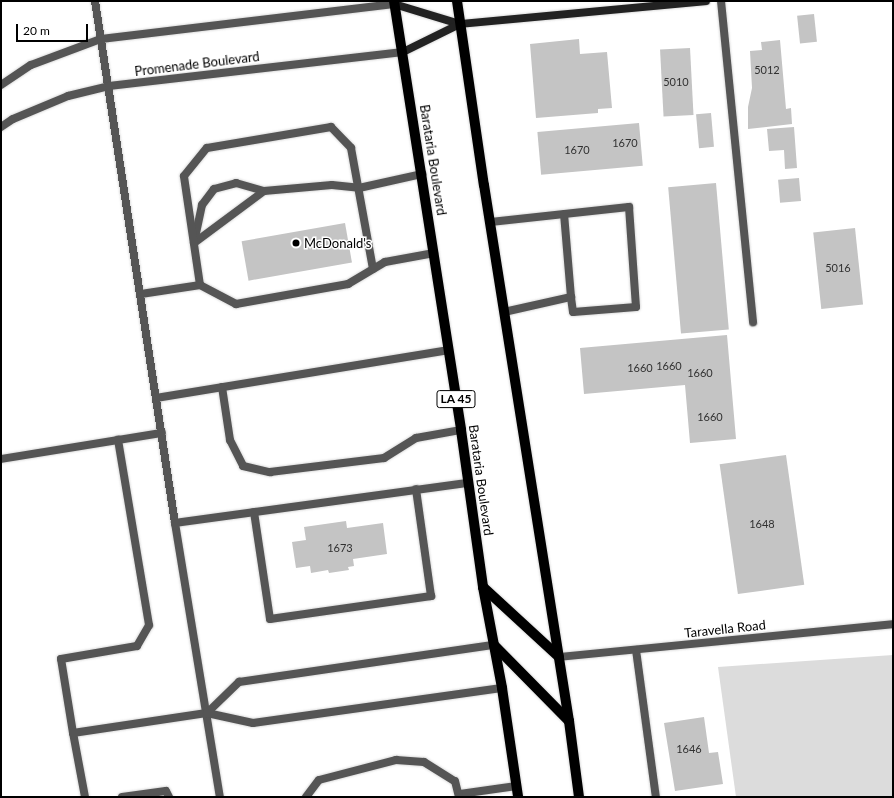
<!DOCTYPE html>
<style>
body{margin:0}
#map{position:relative;width:894px;height:798px;overflow:hidden;background:#fff;font-family:Lato,sans-serif}
div>[style]{position:absolute}
.green>*{inset:0;background:#dcdcdc}
.building>*{inset:0;background:#c4c4c4;transform-origin:0 0}
.roads{filter:drop-shadow(0 0 1px #dbdbdb) drop-shadow(0 0 1px #dbdbdb)}
.lane>*{height:8px;margin:-4px;padding:0 4px;transform-origin:4px;border-radius:4px;background:#555}
.street>*{height:8px;margin:-4px;padding:0 4px;transform-origin:4px;border-radius:4px;background:#555}
.secondary>*{height:8px;margin:-4px;padding:0 4px;transform-origin:4px;border-radius:4px;background:#222}
.primary>*{height:10px;margin:-5px;padding:0 5px;transform-origin:5px;border-radius:5px;background:#000}
.dots>*{width:11px;height:11px;translate:-50% -50%;box-sizing:border-box;border:2px solid #fff;border-radius:50%}
span{translate:-50% -50%;white-space:nowrap;text-align:center;line-height:1.15;-webkit-text-stroke:3px #fff;paint-order:stroke}
.number-label{font-size:11px;color:#313131}
.number-label span{-webkit-text-stroke-width:0}
.shield-label span{padding:1px 3px;background:#fff;border:1px solid;border-radius:3px;-webkit-text-stroke-width:0}
.shield-label{font-size:12px;color:#000;font-weight:700}
.street-label{font-size:13px;color:#000}
.poi-label{font-size:13px;color:#000}
.left{translate:0 -50%;text-align:left}
.frame{position:absolute;inset:0;border:2px solid #000;pointer-events:none}
.scale{position:absolute;left:16px;top:24px;width:72px;height:18px;box-sizing:border-box;border:2px solid #000;border-top:0;padding-left:5px;font-size:12px;line-height:14px;white-space:nowrap;color:#000;-webkit-text-stroke:3px #fff;paint-order:stroke}
</style>
<div id="map">
<div class="green">
<i style="clip-path:polygon(893px 655px,893px 797px,736px 797px,718px 667px)"></i>
</div>
<div class="building">
<i style="left:814px;top:14px;width:28px;height:17px;rotate:84deg"></i>
<i style="clip-path:polygon(579px 39px,580px 54px,607px 52px,612px 108px,598px 109px,598px 113px,536px 118px,530px 44px)"></i>
<i style="clip-path:polygon(780px 40px,786px 109px,791px 108px,792px 124px,748px 129px,748px 107px,752px 88px,750px 51px,762px 50px,761px 42px)"></i>
<i style="left:690px;top:48px;width:67px;height:30px;rotate:87deg"></i>
<i style="left:711px;top:113px;width:34px;height:15px;rotate:85deg"></i>
<i style="left:639px;top:123px;width:43px;height:102px;rotate:85deg"></i>
<i style="clip-path:polygon(794px 127px,797px 168px,785px 169px,784px 150px,769px 151px,767px 129px)"></i>
<i style="left:799px;top:178px;width:23px;height:21px;rotate:85deg"></i>
<i style="left:716px;top:183px;width:147px;height:48px;rotate:85deg"></i>
<i style="left:345px;top:223px;width:40px;height:105px;rotate:80deg"></i>
<i style="left:855px;top:228px;width:77px;height:42px;rotate:84deg"></i>
<i style="clip-path:polygon(727px 335px,736px 439px,690px 443px,685px 385px,584px 394px,580px 348px)"></i>
<i style="left:786px;top:455px;width:131px;height:67px;rotate:82deg"></i>
<i style="clip-path:polygon(346px 521px,347px 528px,383px 523px,387px 554px,353px 559px,354px 566px,348px 567px,349px 570px,329px 573px,328px 570px,311px 573px,310px 566px,296px 568px,292px 542px,306px 540px,304px 527px)"></i>
<i style="clip-path:polygon(704px 717px,709px 753px,718px 752px,723px 784px,675px 791px,664px 723px)"></i>
</div>
<div class="roads">
<div class="lane">
<i style="left:95px;top:1px;width:528px;rotate:81.29deg"></i>
<i style="left:175px;top:523px;width:278px;rotate:80.7deg"></i>
<i style="left:721px;top:1px;width:323px;rotate:84.3deg"></i>
<i style="left:490px;top:222px;width:140px;rotate:-6.2deg"></i>
<i style="left:629px;top:207px;width:100px;rotate:86deg"></i>
<i style="left:636px;top:307px;width:63px;rotate:175.5deg"></i>
<i style="left:573px;top:312px;width:15px;rotate:-98deg"></i>
<i style="left:195px;top:238px;width:34px;rotate:-78deg"></i>
<i style="left:202px;top:205px;width:20px;rotate:-53deg"></i>
<i style="left:214px;top:189px;width:23px;rotate:-15deg"></i>
<i style="left:236px;top:183px;width:29px;rotate:16deg"></i>
<i style="left:264px;top:191px;width:68px;rotate:-5deg"></i>
<i style="left:332px;top:185px;width:27px;rotate:6deg"></i>
<i style="left:359px;top:188px;width:65px;rotate:-12.5deg"></i>
<i style="left:194px;top:243px;width:87px;rotate:-36.6deg"></i>
<i style="left:200px;top:285px;width:110px;rotate:-98.4deg"></i>
<i style="left:184px;top:176px;width:36px;rotate:-51deg"></i>
<i style="left:207px;top:148px;width:126px;rotate:-9.6deg"></i>
<i style="left:331px;top:127px;width:29px;rotate:46deg"></i>
<i style="left:351px;top:148px;width:123px;rotate:79.7deg"></i>
<i style="left:141px;top:294px;width:60px;rotate:-8.7deg"></i>
<i style="left:200px;top:285px;width:41px;rotate:27.8deg"></i>
<i style="left:236px;top:304px;width:114px;rotate:-10.1deg"></i>
<i style="left:348px;top:284px;width:43px;rotate:-30.7deg"></i>
<i style="left:385px;top:262px;width:50px;rotate:-10.4deg"></i>
<i style="left:504px;top:312px;width:69px;rotate:-12.6deg"></i>
<i style="left:571px;top:297px;width:83px;rotate:-94.8deg"></i>
<i style="left:222px;top:387px;width:54px;rotate:81.4deg"></i>
<i style="left:230px;top:440px;width:29px;rotate:63deg"></i>
<i style="left:243px;top:466px;width:28px;rotate:13deg"></i>
<i style="left:270px;top:472px;width:115px;rotate:-7deg"></i>
<i style="left:384px;top:458px;width:38px;rotate:-32deg"></i>
<i style="left:416px;top:438px;width:46px;rotate:-10.1deg"></i>
<i style="left:156px;top:398px;width:297px;rotate:-9.3deg"></i>
<i style="left:1px;top:459px;width:163px;rotate:-9.2deg"></i>
<i style="left:636px;top:650px;width:148px;rotate:82.3deg"></i>
<i style="left:73px;top:733px;width:75px;rotate:-99.2deg"></i>
<i style="left:61px;top:659px;width:77px;rotate:-9.7deg"></i>
<i style="left:137px;top:646px;width:24px;rotate:-60deg"></i>
<i style="left:149px;top:625px;width:188px;rotate:-99.5deg"></i>
<i style="left:460px;top:794px;width:57px;rotate:-8.1deg"></i>
<i style="left:85px;top:797px;width:65px;rotate:-100.6deg"></i>
<i style="left:73px;top:733px;width:135px;rotate:-8.5deg"></i>
<i style="left:122px;top:797px;width:44px;rotate:-7.8deg"></i>
<i style="left:166px;top:791px;width:7px;rotate:63deg"></i>
<i style="left:306px;top:797px;width:21px;rotate:-53deg"></i>
<i style="left:319px;top:780px;width:80px;rotate:-14.6deg"></i>
<i style="left:396px;top:760px;width:28px;rotate:4deg"></i>
<i style="left:424px;top:762px;width:36px;rotate:32deg"></i>
<i style="left:455px;top:781px;width:16px;rotate:76deg"></i>
</div>
<div class="street">
<i style="left:1px;top:85px;width:36px;rotate:-34deg"></i>
<i style="left:31px;top:65px;width:75px;rotate:-20.4deg"></i>
<i style="left:101px;top:39px;width:295px;rotate:-6.8deg"></i>
<i style="left:1px;top:127px;width:14px;rotate:-34deg"></i>
<i style="left:13px;top:119px;width:60px;rotate:-22.7deg"></i>
<i style="left:68px;top:96px;width:42px;rotate:-13.7deg"></i>
<i style="left:109px;top:86px;width:296px;rotate:-6.6deg"></i>
<i style="left:254px;top:512px;width:108px;rotate:81.5deg"></i>
<i style="left:270px;top:619px;width:163px;rotate:-8.1deg"></i>
<i style="left:431px;top:596px;width:108px;rotate:-98deg"></i>
<i style="left:175px;top:523px;width:296px;rotate:-7.8deg"></i>
<i style="left:559px;top:657px;width:336px;rotate:-5.6deg"></i>
<i style="left:207px;top:713px;width:45px;rotate:-44.1deg"></i>
<i style="left:239px;top:682px;width:258px;rotate:-8.3deg"></i>
<i style="left:207px;top:713px;width:47px;rotate:12.3deg"></i>
<i style="left:253px;top:723px;width:251px;rotate:-8deg"></i>
</div>
<div class="secondary">
<i style="left:394px;top:4px;width:69px;rotate:16.9deg"></i>
<i style="left:403px;top:52px;width:64px;rotate:-26.2deg"></i>
<i style="left:460px;top:24px;width:247px;rotate:-5.3deg"></i>
</div>
<div class="primary">
<i style="left:394px;top:1px;width:434px;rotate:81.1deg"></i>
<i style="left:461px;top:430px;width:159px;rotate:82deg"></i>
<i style="left:483px;top:587px;width:103px;rotate:79.3deg"></i>
<i style="left:502px;top:688px;width:110px;rotate:81.6deg"></i>
<i style="left:457px;top:1px;width:186px;rotate:81.7deg"></i>
<i style="left:484px;top:185px;width:543px;rotate:80.99deg"></i>
<i style="left:569px;top:721px;width:77px;rotate:82.5deg"></i>
<i style="left:483px;top:587px;width:103px;rotate:42.6deg"></i>
<i style="left:494px;top:645px;width:107px;rotate:45.4deg"></i>
</div>
</div>
<div class="dots">
<i style="left:296px;top:243px;background:#000"></i>
</div>
<div class="number-label">
<span style="left:767px;top:70px">5012</span>
<span style="left:676px;top:82px">5010</span>
<span style="left:625px;top:143px">1670</span>
<span style="left:577px;top:150px">1670</span>
<span style="left:838px;top:268px">5016</span>
<span style="left:669px;top:366px">1660</span>
<span style="left:640px;top:368px">1660</span>
<span style="left:700px;top:373px">1660</span>
<span style="left:710px;top:417px">1660</span>
<span style="left:762px;top:524px">1648</span>
<span style="left:340px;top:548px">1673</span>
<span style="left:689px;top:749px">1646</span>
</div>
<div class="shield-label">
<span style="left:456px;top:399px">LA 45</span>
</div>
<div class="street-label">
<span style="left:197px;top:64px;rotate:-7deg">Promenade Boulevard</span>
<span style="left:433px;top:160px;rotate:81deg">Barataria Boulevard</span>
<span style="left:481px;top:480px;rotate:82deg">Barataria Boulevard</span>
<span style="left:725px;top:629px;rotate:-6deg">Taravella Road</span>
</div>
<div class="poi-label">
<span class="left" style="left:304px;top:243px">McDonald's</span>
</div>
<div class="frame"></div>
<div class="scale">20 m</div>
</div>
